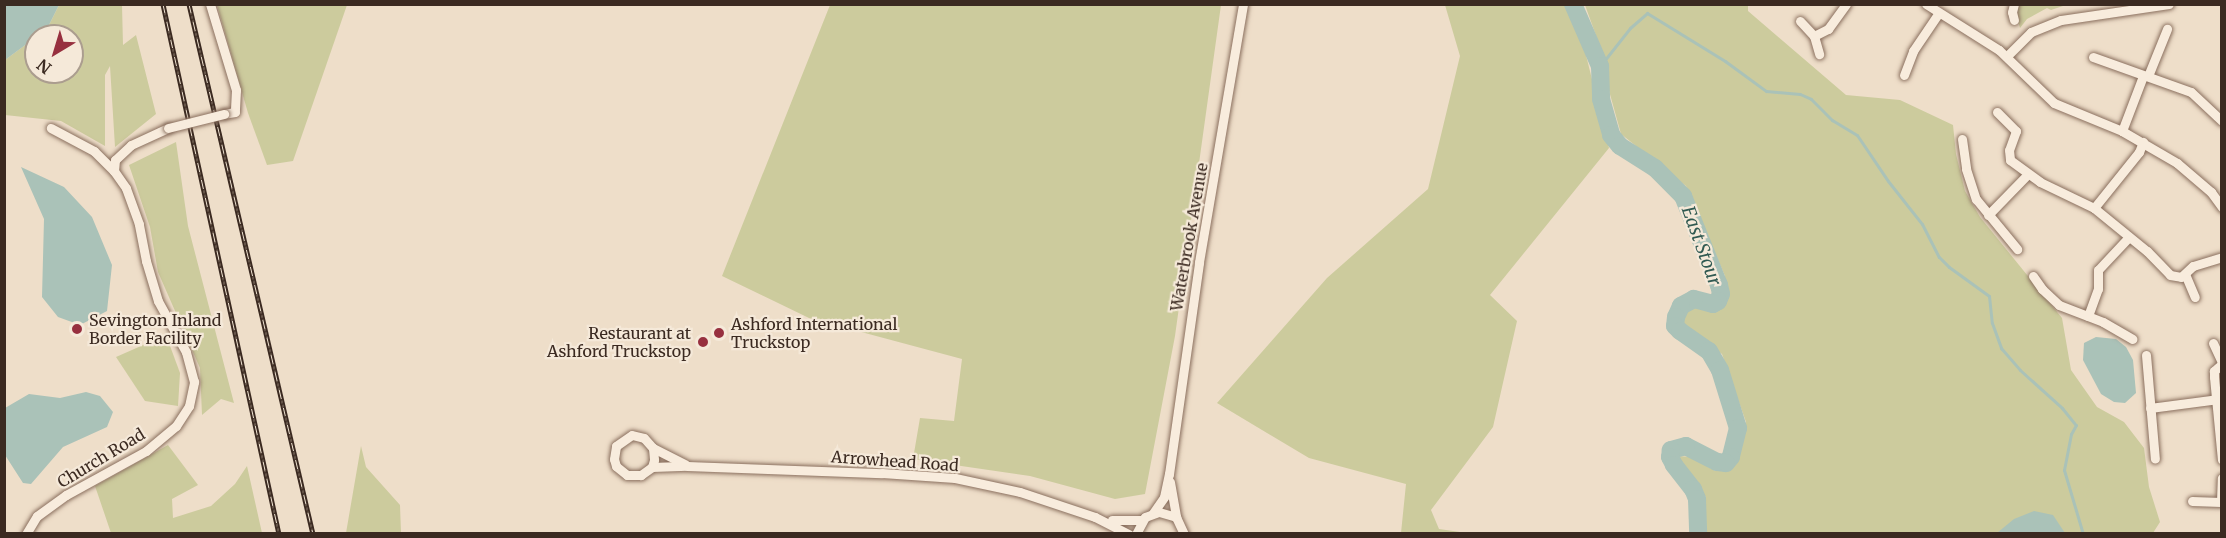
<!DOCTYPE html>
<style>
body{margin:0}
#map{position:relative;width:2226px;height:538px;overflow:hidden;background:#eedec9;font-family:Merriweather,serif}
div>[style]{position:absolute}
.green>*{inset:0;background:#cccb9d}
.water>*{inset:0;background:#aac2b8}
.stream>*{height:3px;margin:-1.5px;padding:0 1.5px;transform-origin:1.5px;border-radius:1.5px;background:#aac2b8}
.river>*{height:18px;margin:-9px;padding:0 9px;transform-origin:9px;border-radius:9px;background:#aac2b8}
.roads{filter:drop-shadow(0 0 2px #8a6f5e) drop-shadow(0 0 2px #8a6f5e)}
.street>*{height:9px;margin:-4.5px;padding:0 4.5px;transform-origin:4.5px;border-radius:4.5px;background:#f8ecdd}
.rail>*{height:5px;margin-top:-2.5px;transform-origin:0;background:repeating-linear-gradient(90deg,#f5e9d9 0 9px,#3b2a21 0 18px);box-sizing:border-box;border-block:2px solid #3b2a21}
.bridges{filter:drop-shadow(0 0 2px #8a6f5e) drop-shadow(0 0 2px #8a6f5e)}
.street-bridge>*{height:9px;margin:-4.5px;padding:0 4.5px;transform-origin:4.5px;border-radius:4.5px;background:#f8ecdd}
.dots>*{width:16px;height:16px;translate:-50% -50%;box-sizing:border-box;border:3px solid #f5e9d9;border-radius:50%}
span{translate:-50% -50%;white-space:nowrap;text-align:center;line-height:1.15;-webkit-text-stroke:4.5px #f5e9d9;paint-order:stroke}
.street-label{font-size:16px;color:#3b2a21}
.poi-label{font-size:16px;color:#3b2a21}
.left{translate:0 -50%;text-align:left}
.right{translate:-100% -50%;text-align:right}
.water-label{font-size:18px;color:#315a52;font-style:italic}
.frame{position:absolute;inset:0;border:6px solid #3b2a21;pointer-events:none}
.north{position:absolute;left:24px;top:24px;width:60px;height:60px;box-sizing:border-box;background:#f5e9d9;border:2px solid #ab9d8f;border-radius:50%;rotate:218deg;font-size:16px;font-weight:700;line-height:24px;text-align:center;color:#3b2a21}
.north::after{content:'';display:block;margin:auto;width:21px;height:27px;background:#97303f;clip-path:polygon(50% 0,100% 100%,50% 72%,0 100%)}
</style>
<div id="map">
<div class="green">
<i style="clip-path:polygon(2018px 4px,2066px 5px,2051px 10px,2047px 8px,2027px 19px,2020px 28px,2017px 18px)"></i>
<i style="clip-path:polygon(59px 5px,122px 5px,123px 45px,136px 35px,156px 114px,115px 147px,110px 66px,105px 75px,105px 146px,61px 121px,5px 115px,5px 60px,36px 37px,36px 72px,72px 72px,72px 36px,37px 36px,47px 29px)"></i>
<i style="clip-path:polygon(217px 5px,347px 5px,293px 161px,267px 165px,248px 113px)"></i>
<i style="clip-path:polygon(830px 5px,1221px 5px,1175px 336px,1145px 494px,1115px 499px,1030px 476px,913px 459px,920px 418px,954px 421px,962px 359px,809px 318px,722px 276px)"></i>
<i style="clip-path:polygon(1445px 5px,1566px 5px,1584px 47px,1609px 148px,1490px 295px,1517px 321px,1493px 427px,1431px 510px,1439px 529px,1467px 533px,1401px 533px,1406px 484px,1309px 458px,1217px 403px,1327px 278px,1428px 189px,1460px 56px)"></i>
<i style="clip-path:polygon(1585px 5px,1748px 5px,1748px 11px,1846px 95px,1900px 100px,1953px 125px,1956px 154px,1965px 191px,1980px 217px,2062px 318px,2071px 370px,2097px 407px,2124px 422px,2144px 448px,2149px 487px,2160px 522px,2153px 533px,1706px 533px,1706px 497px,1690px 477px,1678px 456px,1692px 457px,1715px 471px,1732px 465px,1746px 422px,1722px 354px,1682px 325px,1687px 310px,1696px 305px,1711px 312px,1724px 306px,1725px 276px,1686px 186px,1621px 134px,1608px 87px,1603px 55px)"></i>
<i style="clip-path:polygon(176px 142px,188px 226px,234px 403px,221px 399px,202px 415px,200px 368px,158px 272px,150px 227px,129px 165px)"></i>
<i style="clip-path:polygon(166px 335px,180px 373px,178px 406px,145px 401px,116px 357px)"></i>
<i style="clip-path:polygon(168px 445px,198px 485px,172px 499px,173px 518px,211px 506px,235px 484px,247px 466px,262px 533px,111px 533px,95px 486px)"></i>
<i style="clip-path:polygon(361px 446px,366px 467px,400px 505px,401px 533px,346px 533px)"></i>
</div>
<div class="water">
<i style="clip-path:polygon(5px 4px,59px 5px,47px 29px,5px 60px)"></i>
<i style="clip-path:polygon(21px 167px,64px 187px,92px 217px,112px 265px,107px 311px,80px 325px,58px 317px,42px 297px,44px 219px)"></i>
<i style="clip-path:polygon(2096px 337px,2116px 339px,2126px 347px,2133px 360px,2136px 393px,2125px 403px,2114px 402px,2101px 394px,2083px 360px,2084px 343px)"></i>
<i style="clip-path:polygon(86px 392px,100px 396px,113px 412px,107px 427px,63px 447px,31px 484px,23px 483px,5px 455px,5px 408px,29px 394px,60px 398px)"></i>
<i style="clip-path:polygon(2034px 511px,2053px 515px,2065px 533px,1997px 533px,2014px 519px)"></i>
</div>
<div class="stream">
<i style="left:1600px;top:66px;width:48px;rotate:-51.7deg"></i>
<i style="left:1630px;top:28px;width:23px;rotate:-41deg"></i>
<i style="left:1647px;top:13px;width:92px;rotate:31.6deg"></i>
<i style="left:1725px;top:61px;width:51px;rotate:36.2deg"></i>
<i style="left:1766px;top:91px;width:34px;rotate:5deg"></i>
<i style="left:1800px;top:94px;width:12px;rotate:24deg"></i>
<i style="left:1811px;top:99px;width:30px;rotate:45deg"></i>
<i style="left:1832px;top:120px;width:29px;rotate:31deg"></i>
<i style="left:1857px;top:135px;width:55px;rotate:56deg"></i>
<i style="left:1888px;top:181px;width:55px;rotate:51.7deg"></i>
<i style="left:1922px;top:224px;width:37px;rotate:63deg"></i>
<i style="left:1939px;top:257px;width:14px;rotate:45deg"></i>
<i style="left:1949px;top:267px;width:49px;rotate:35.9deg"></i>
<i style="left:1989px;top:296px;width:27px;rotate:84deg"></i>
<i style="left:1992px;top:323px;width:27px;rotate:70deg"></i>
<i style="left:2001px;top:348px;width:29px;rotate:49deg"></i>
<i style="left:2020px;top:370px;width:57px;rotate:42.1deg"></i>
<i style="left:2062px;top:408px;width:22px;rotate:51deg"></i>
<i style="left:2076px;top:425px;width:10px;rotate:119deg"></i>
<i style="left:2071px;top:434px;width:37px;rotate:101deg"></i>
<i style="left:2064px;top:470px;width:67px;rotate:73.5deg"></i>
</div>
<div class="river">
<i style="left:1573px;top:4px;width:68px;rotate:66.5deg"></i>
<i style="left:1600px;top:66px;width:33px;rotate:88deg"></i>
<i style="left:1601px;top:99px;width:37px;rotate:74deg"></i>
<i style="left:1611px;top:135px;width:14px;rotate:51deg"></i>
<i style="left:1620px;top:146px;width:41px;rotate:32.2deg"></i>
<i style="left:1655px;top:168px;width:40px;rotate:45deg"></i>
<i style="left:1683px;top:196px;width:96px;rotate:68deg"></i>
<i style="left:1719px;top:285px;width:9px;rotate:77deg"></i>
<i style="left:1721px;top:294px;width:8px;rotate:113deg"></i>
<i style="left:1718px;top:301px;width:6px;rotate:149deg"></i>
<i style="left:1713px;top:304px;width:20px;rotate:-165deg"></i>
<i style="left:1694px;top:299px;width:15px;rotate:152deg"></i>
<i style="left:1681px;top:306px;width:12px;rotate:114deg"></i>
<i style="left:1676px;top:317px;width:9px;rotate:96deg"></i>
<i style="left:1675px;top:326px;width:7px;rotate:45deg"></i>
<i style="left:1680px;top:331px;width:35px;rotate:35deg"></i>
<i style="left:1709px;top:351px;width:22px;rotate:60deg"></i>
<i style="left:1720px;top:370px;width:61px;rotate:72.8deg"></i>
<i style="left:1738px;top:428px;width:30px;rotate:104deg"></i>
<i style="left:1731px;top:457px;width:8px;rotate:130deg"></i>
<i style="left:1726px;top:463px;width:9px;rotate:-174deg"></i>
<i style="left:1717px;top:462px;width:35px;rotate:-153deg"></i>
<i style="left:1686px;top:446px;width:16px;rotate:165deg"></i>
<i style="left:1671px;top:450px;width:7px;rotate:98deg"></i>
<i style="left:1670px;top:457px;width:9px;rotate:63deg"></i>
<i style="left:1674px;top:465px;width:31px;rotate:52deg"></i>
<i style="left:1693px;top:489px;width:11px;rotate:68deg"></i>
<i style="left:1697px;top:499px;width:35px;rotate:88deg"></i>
</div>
<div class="roads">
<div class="street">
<i style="left:210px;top:4px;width:90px;rotate:73.2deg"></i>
<i style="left:236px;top:90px;width:22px;rotate:93deg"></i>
<i style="left:235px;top:112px;width:11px;rotate:170deg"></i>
<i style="left:1926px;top:4px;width:86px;rotate:32.2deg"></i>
<i style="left:1999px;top:50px;width:76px;rotate:43.9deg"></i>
<i style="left:2054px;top:103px;width:74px;rotate:22.4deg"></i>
<i style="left:2122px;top:131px;width:64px;rotate:30.2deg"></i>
<i style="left:2177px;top:163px;width:45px;rotate:40.5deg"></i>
<i style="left:2211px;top:192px;width:19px;rotate:54deg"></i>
<i style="left:2014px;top:20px;width:8px;rotate:-104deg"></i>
<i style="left:2012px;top:12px;width:8px;rotate:-76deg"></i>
<i style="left:1800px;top:21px;width:21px;rotate:47deg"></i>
<i style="left:1814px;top:36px;width:19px;rotate:74deg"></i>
<i style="left:1814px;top:36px;width:16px;rotate:-27deg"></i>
<i style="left:1828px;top:29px;width:31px;rotate:-54deg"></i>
<i style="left:2007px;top:56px;width:34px;rotate:-45deg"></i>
<i style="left:2031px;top:32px;width:32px;rotate:-22deg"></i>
<i style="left:2061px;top:20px;width:109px;rotate:-8.4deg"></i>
<i style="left:2093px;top:57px;width:104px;rotate:19.7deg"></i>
<i style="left:2191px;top:92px;width:42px;rotate:43.1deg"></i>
<i style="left:1904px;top:75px;width:26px;rotate:-69deg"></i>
<i style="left:1913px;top:51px;width:45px;rotate:-56deg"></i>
<i style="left:2148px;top:76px;width:51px;rotate:-68deg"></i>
<i style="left:1997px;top:112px;width:27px;rotate:45deg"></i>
<i style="left:2016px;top:131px;width:20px;rotate:110deg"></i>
<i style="left:2009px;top:150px;width:10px;rotate:84deg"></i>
<i style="left:2010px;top:160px;width:37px;rotate:36deg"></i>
<i style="left:2040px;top:182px;width:60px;rotate:25.7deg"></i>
<i style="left:2094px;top:208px;width:68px;rotate:39.1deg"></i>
<i style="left:2147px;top:251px;width:33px;rotate:46deg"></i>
<i style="left:2170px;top:275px;width:11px;rotate:10deg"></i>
<i style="left:2181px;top:277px;width:16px;rotate:-43deg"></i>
<i style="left:2193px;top:266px;width:30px;rotate:-17deg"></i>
<i style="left:2122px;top:131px;width:59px;rotate:-69.1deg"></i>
<i style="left:1962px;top:139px;width:30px;rotate:82deg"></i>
<i style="left:1966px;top:169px;width:32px;rotate:72deg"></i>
<i style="left:1976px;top:199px;width:65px;rotate:50.6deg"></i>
<i style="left:114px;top:171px;width:11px;rotate:-85deg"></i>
<i style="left:115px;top:160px;width:22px;rotate:-43deg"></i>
<i style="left:131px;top:145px;width:41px;rotate:-24.7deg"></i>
<i style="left:2094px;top:208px;width:72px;rotate:-51.2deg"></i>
<i style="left:2139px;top:152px;width:11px;rotate:-68deg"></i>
<i style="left:1988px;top:215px;width:57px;rotate:-45.7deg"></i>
<i style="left:2185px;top:274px;width:25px;rotate:67deg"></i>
<i style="left:2033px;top:276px;width:16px;rotate:55deg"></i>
<i style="left:2042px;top:289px;width:23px;rotate:43deg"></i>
<i style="left:2059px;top:305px;width:47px;rotate:21.1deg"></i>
<i style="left:2103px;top:322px;width:34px;rotate:30deg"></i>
<i style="left:2088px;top:316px;width:29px;rotate:-70deg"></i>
<i style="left:2098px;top:289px;width:19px;rotate:-90deg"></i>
<i style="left:2098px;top:270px;width:45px;rotate:-46.8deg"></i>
<i style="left:2213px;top:343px;width:21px;rotate:65deg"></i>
<i style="left:2146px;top:355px;width:104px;rotate:85.1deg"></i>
<i style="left:2222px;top:364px;width:11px;rotate:139deg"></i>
<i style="left:2214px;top:371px;width:6px;rotate:90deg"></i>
<i style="left:2214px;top:377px;width:83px;rotate:84.5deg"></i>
<i style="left:2150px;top:408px;width:69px;rotate:-7.5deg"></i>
<i style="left:653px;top:448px;width:12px;rotate:85deg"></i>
<i style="left:654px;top:460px;width:7px;rotate:106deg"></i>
<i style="left:652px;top:467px;width:14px;rotate:144deg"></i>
<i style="left:641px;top:475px;width:14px;rotate:180deg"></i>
<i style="left:627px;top:475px;width:14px;rotate:-141deg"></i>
<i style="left:616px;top:466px;width:7px;rotate:-106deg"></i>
<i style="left:614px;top:459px;width:13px;rotate:-81deg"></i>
<i style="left:616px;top:446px;width:19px;rotate:-35deg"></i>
<i style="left:632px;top:435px;width:12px;rotate:14deg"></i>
<i style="left:644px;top:438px;width:13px;rotate:48deg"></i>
<i style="left:653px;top:448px;width:36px;rotate:27deg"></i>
<i style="left:652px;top:467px;width:35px;rotate:-2deg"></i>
<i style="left:687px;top:466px;width:195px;rotate:2.1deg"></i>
<i style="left:882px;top:473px;width:73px;rotate:3.9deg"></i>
<i style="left:955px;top:478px;width:66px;rotate:12.2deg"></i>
<i style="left:1020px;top:492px;width:79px;rotate:18.4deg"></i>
<i style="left:1095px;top:517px;width:38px;rotate:27deg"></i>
<i style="left:1170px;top:482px;width:36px;rotate:80deg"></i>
<i style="left:2192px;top:501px;width:29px;rotate:2deg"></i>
<i style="left:2221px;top:502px;width:24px;rotate:-88deg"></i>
<i style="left:1153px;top:513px;width:19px;rotate:-55deg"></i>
<i style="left:1164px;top:497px;width:24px;rotate:-78deg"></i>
<i style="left:1169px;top:474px;width:214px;rotate:-81.9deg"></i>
<i style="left:1199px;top:262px;width:262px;rotate:-80.3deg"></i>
<i style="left:1112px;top:520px;width:30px"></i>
<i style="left:26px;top:534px;width:21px;rotate:-59deg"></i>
<i style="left:37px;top:516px;width:36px;rotate:-36deg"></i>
<i style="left:66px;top:495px;width:91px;rotate:-28.8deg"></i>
<i style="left:146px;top:451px;width:39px;rotate:-40deg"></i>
<i style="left:176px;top:426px;width:24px;rotate:-57deg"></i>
<i style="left:189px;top:406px;width:25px;rotate:-78deg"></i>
<i style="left:194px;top:382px;width:31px;rotate:-105deg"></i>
<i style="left:186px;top:352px;width:58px;rotate:-118.8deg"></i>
<i style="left:158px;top:301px;width:42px;rotate:-106.7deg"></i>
<i style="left:146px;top:261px;width:38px;rotate:-101deg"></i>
<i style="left:139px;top:224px;width:38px;rotate:-110deg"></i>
<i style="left:126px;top:188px;width:21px;rotate:-125deg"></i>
<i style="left:114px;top:171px;width:28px;rotate:-135deg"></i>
<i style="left:94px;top:151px;width:49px;rotate:-151.9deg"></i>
<i style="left:1136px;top:534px;width:19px;rotate:-62deg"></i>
<i style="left:1145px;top:517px;width:15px;rotate:-20deg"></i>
<i style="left:1159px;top:512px;width:18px;rotate:16deg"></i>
<i style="left:1176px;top:517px;width:19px;rotate:65deg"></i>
</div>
</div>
<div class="rail">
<i style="left:163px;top:4px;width:543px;rotate:77.65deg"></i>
<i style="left:189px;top:4px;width:544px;rotate:76.83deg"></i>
</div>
<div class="bridges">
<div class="street-bridge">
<i style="left:168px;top:128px;width:58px;rotate:-14deg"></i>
</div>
</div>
<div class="dots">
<i style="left:77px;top:329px;background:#97303f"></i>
<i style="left:719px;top:333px;background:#97303f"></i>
<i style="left:703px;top:342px;background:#97303f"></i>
</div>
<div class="street-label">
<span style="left:1189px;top:237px;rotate:-80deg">Waterbrook Avenue</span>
<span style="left:101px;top:458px;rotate:-31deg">Church Road</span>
<span style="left:895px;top:461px;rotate:4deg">Arrowhead Road</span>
</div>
<div class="poi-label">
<span class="left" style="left:89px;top:329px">Sevington Inland<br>Border Facility</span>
<span class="left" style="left:731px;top:333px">Ashford International<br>Truckstop</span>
<span class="right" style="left:691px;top:342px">Restaurant at<br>Ashford Truckstop</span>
</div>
<div class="water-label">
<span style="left:1701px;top:246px;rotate:70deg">East Stour</span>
</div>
<div class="frame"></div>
<div class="north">N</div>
</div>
